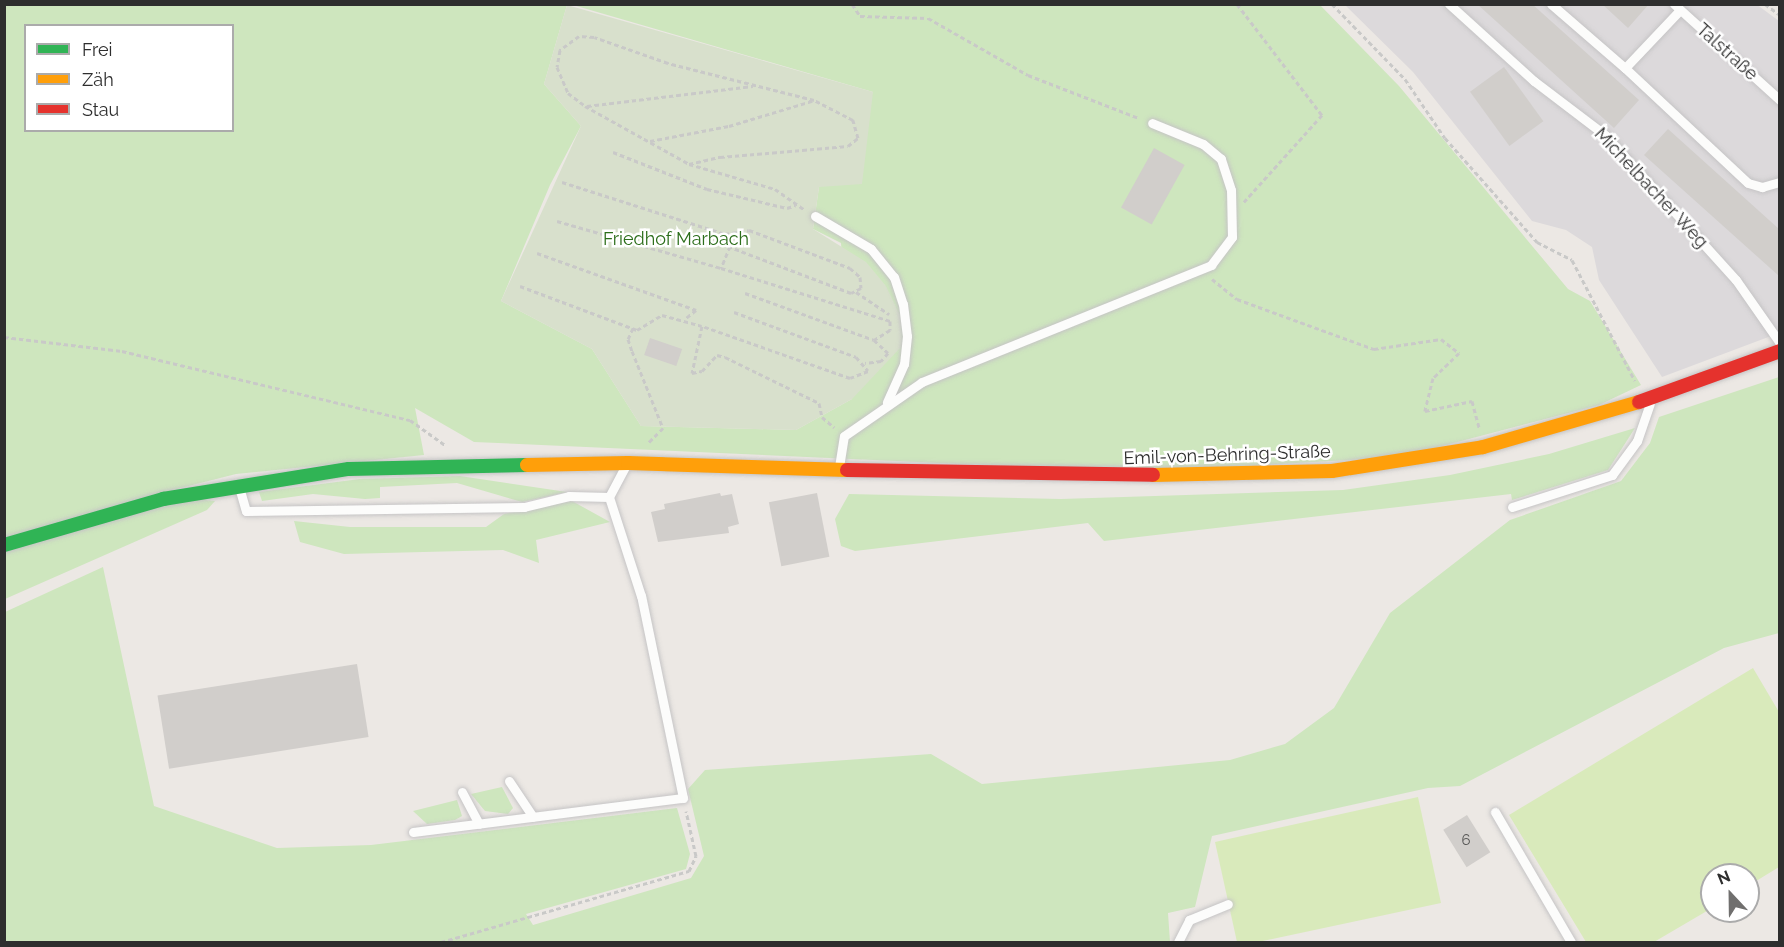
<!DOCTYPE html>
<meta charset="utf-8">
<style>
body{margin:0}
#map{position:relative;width:1784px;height:947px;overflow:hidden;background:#ece8e4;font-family:Raleway,sans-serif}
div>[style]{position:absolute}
.industrial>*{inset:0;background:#dcd9db}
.green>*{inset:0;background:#cee6be}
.cemetery>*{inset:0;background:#d8e0cc}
.pitch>*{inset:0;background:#d9eabb}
.building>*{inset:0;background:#d1cecb;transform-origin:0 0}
.path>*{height:3px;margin-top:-1.5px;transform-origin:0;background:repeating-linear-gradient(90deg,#c9c9c8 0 4.5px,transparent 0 7.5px)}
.roads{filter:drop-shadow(0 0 2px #c5c4c5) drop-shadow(0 0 2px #c5c4c5)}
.lane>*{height:9px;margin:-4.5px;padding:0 4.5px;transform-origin:4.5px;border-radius:4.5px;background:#fcfcfb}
.fast>*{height:14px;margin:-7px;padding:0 7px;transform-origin:7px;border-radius:7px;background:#30b455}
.slow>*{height:14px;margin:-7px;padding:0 7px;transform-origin:7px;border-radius:7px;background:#ff9f0a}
.jam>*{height:14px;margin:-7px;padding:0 7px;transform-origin:7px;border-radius:7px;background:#e5322d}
span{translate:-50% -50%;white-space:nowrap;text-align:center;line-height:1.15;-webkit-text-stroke:5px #fff;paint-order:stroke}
.number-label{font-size:15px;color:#585857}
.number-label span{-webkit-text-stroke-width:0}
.street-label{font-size:18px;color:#2e2e2e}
.park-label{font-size:18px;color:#2c6e1b}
.frame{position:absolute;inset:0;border:6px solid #2e2e2e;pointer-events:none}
.legend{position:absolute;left:24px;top:24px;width:210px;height:108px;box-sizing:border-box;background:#fff;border:2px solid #ababab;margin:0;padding:8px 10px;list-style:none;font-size:18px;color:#2e2e2e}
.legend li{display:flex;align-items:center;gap:12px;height:30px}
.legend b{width:30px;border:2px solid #ababab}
.north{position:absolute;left:1700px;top:863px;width:60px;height:60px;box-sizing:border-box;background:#fff;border:2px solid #ababab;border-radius:50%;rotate:338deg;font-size:16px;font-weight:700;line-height:24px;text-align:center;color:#2e2e2e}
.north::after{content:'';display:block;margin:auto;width:21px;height:27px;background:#706f6e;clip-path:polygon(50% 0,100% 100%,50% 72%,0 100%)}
</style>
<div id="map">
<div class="industrial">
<i style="clip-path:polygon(1756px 4px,1779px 21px,1779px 333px,1662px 377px,1599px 280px,1592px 247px,1566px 230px,1532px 221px,1413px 72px,1345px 5px)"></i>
</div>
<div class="green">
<i style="clip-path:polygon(evenodd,4px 5px,567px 5px,544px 84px,581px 126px,550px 185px,501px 301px,592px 349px,641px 426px,796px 430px,852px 399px,841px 243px,813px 229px,819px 187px,873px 92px,573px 5px,1320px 5px,1399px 86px,1568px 289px,1590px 301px,1641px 385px,1599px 405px,1400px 457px,1142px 472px,474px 442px,415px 408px,424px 455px,236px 474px,153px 495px,215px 501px,207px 510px,5px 599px,4px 5px,26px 26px,232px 26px,232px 130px,26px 130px,26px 26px)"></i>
<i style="clip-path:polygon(1779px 377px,1779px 633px,1724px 648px,1460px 786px,1428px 788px,1212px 836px,1195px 907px,1168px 913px,1170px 942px,5px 942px,5px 612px,103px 567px,154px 806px,277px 848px,371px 845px,677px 808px,690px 854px,686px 869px,526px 914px,533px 925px,691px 878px,704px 856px,688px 789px,705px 770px,931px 754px,982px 784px,1230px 760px,1285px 744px,1334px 708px,1390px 613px,1510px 520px,1621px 481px,1650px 443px,1659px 417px)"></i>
<i style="clip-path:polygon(1635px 428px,1608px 470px,1512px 500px,1511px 494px,1104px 541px,1088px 523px,855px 551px,841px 546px,835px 519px,849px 494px,1061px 499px,1343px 490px,1450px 475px,1549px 454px)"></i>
<i style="clip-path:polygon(460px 476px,567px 492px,522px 502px,457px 483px,380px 487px,380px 498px,365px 499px,313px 494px,262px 501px,259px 492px,360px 479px)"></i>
<i style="clip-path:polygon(572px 501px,610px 522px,536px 540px,539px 563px,503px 550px,344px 554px,300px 542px,294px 521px,350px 527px,486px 527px,504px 514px)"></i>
<i style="clip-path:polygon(502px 787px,513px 808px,508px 814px,485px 811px,471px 794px)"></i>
<i style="clip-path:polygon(457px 800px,462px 816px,455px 820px,427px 824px,413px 811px)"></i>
</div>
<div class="cemetery">
<i style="clip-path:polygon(567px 5px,873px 92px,862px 184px,819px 187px,813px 229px,866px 262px,886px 286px,901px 318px,902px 346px,852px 399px,796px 430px,641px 426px,592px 349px,501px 301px,581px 126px,544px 84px)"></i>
</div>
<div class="pitch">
<i style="clip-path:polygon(1753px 668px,1779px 712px,1779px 867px,1748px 886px,1748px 875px,1712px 875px,1712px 908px,1654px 942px,1586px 942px,1509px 815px)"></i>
<i style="clip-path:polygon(1418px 797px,1441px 903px,1258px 942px,1237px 942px,1215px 842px)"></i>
</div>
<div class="building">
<i style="clip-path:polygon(1477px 4px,1532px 4px,1639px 100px,1614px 128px)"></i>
<i style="clip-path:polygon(1602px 4px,1649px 4px,1628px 28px)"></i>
<i style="left:1504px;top:67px;width:67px;height:42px;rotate:54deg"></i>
<i style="clip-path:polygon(1668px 129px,1779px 229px,1779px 276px,1644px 155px)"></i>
<i style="left:1154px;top:148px;width:35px;height:68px;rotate:29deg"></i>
<i style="left:650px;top:338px;width:34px;height:18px;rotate:19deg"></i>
<i style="clip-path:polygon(720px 493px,721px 496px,732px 494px,739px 524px,728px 527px,729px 533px,658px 542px,651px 512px,665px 509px,664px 504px)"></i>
<i style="left:817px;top:493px;width:65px;height:49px;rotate:79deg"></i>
<i style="left:357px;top:664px;width:74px;height:202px;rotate:81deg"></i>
<i style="left:1467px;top:815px;width:44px;height:28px;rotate:58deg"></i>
</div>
<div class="path">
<i style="left:852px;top:4px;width:14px;rotate:56deg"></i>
<i style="left:860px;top:16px;width:68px;rotate:1.7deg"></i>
<i style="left:928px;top:18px;width:115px;rotate:29.7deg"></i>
<i style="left:1028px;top:75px;width:119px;rotate:21.2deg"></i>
<i style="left:1237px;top:4px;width:140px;rotate:52.6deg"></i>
<i style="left:1322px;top:115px;width:117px;rotate:131.9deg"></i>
<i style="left:1332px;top:4px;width:105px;rotate:45.8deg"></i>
<i style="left:1405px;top:79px;width:71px;rotate:55.9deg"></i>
<i style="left:1445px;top:138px;width:139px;rotate:48.5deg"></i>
<i style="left:1537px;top:242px;width:39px;rotate:27deg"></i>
<i style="left:1572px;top:260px;width:136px;rotate:62.5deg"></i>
<i style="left:1765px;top:4px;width:19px;rotate:36deg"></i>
<i style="left:587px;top:106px;width:167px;rotate:-6.9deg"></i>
<i style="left:650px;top:141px;width:80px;rotate:-10.8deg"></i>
<i style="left:729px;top:126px;width:87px;rotate:-16.8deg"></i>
<i style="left:613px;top:152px;width:101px;rotate:21.5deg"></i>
<i style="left:707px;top:189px;width:82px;rotate:13.4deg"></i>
<i style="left:787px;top:208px;width:9px;rotate:-18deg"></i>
<i style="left:689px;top:164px;width:32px;rotate:-13deg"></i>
<i style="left:720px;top:157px;width:128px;rotate:-4.9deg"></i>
<i style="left:848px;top:146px;width:13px;rotate:-39deg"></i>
<i style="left:858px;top:138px;width:19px;rotate:-106deg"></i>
<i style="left:853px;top:120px;width:44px;rotate:-152.9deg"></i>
<i style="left:814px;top:100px;width:151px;rotate:-165.8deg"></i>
<i style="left:668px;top:63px;width:78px;rotate:-160.6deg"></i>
<i style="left:594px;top:37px;width:15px;rotate:-176deg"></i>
<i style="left:579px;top:36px;width:24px;rotate:144deg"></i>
<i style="left:560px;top:50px;width:17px;rotate:100deg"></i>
<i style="left:557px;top:67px;width:28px;rotate:67deg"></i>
<i style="left:568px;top:93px;width:21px;rotate:37deg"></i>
<i style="left:585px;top:106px;width:119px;rotate:29.1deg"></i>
<i style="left:689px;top:164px;width:90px;rotate:16.2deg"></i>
<i style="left:775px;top:189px;width:37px;rotate:35deg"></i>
<i style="left:562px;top:182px;width:171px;rotate:17.7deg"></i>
<i style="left:725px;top:234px;width:10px;rotate:114deg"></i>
<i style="left:721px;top:243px;width:9px;rotate:18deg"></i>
<i style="left:730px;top:246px;width:24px;rotate:112deg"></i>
<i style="left:721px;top:268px;width:177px;rotate:17.4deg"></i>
<i style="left:890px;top:321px;width:9px;rotate:90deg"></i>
<i style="left:890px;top:330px;width:19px;rotate:148deg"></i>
<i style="left:557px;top:221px;width:171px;rotate:16deg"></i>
<i style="left:725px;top:234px;width:24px;rotate:-9deg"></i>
<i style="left:749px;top:230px;width:108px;rotate:20.6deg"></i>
<i style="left:850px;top:268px;width:13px;rotate:42deg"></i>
<i style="left:860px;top:277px;width:11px;rotate:85deg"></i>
<i style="left:861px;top:288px;width:11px;rotate:153deg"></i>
<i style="left:851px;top:293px;width:129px;rotate:-159.2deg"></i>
<i style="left:537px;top:253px;width:169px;rotate:19.7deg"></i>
<i style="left:696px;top:310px;width:13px;rotate:141deg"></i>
<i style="left:1212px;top:279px;width:32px;rotate:39deg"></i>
<i style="left:1237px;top:299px;width:146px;rotate:20.1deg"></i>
<i style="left:1374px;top:349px;width:68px;rotate:-8.5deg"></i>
<i style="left:1441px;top:339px;width:23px;rotate:38deg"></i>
<i style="left:1459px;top:353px;width:36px;rotate:136deg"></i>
<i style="left:1433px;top:378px;width:34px;rotate:104deg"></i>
<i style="left:1425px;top:411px;width:48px;rotate:-12deg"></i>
<i style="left:1472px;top:401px;width:28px;rotate:75deg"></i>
<i style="left:520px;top:286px;width:125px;rotate:20.6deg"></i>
<i style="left:637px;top:330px;width:29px;rotate:-31deg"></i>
<i style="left:662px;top:315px;width:41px;rotate:15.4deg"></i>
<i style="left:856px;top:292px;width:40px;rotate:34deg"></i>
<i style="left:745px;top:293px;width:137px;rotate:20deg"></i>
<i style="left:874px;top:340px;width:19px;rotate:43deg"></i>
<i style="left:888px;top:353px;width:11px;rotate:131deg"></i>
<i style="left:881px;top:361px;width:16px;rotate:173deg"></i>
<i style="left:734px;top:312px;width:130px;rotate:20.2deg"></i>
<i style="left:856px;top:357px;width:18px;rotate:49deg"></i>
<i style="left:868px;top:371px;width:19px;rotate:159deg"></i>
<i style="left:850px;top:378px;width:157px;rotate:-160.6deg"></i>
<i style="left:702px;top:326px;width:48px;rotate:102deg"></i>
<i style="left:692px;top:373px;width:10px;rotate:-11deg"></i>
<i style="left:702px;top:371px;width:22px;rotate:-47deg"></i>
<i style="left:717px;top:355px;width:8px;rotate:14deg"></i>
<i style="left:725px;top:357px;width:105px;rotate:26.1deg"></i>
<i style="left:819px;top:403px;width:14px;rotate:78deg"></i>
<i style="left:822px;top:417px;width:16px;rotate:40deg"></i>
<i style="left:633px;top:328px;width:12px;rotate:114deg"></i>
<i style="left:628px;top:339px;width:13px;rotate:72deg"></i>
<i style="left:632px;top:351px;width:83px;rotate:68.1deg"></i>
<i style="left:663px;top:428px;width:20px;rotate:135deg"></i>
<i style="left:4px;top:337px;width:119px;rotate:6.8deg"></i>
<i style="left:122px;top:351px;width:296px;rotate:13.5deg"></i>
<i style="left:410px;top:420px;width:43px;rotate:35.5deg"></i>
<i style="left:441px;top:942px;width:258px;rotate:-16deg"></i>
<i style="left:689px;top:871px;width:17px;rotate:-65deg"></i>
<i style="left:696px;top:856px;width:46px;rotate:-102.5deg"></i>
</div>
<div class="roads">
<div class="lane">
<i style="left:1449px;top:4px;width:115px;rotate:42.2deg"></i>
<i style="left:1534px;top:81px;width:89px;rotate:37.3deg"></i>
<i style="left:1605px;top:135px;width:195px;rotate:47.9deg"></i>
<i style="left:1736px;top:280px;width:77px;rotate:55.1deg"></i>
<i style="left:1551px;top:4px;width:98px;rotate:40.9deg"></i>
<i style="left:1625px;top:68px;width:80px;rotate:-46.5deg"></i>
<i style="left:1674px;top:4px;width:143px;rotate:42.2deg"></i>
<i style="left:1625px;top:68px;width:168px;rotate:43.1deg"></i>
<i style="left:1748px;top:183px;width:15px;rotate:16deg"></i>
<i style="left:1762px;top:187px;width:19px;rotate:-16deg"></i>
<i style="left:815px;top:216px;width:65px;rotate:30.5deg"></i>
<i style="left:871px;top:249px;width:36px;rotate:51deg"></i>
<i style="left:894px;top:277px;width:28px;rotate:72deg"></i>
<i style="left:903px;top:304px;width:32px;rotate:83deg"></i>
<i style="left:907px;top:336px;width:28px;rotate:96deg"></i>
<i style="left:904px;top:364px;width:42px;rotate:114.1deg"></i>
<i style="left:839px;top:467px;width:31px;rotate:-81deg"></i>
<i style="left:844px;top:436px;width:95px;rotate:-34.7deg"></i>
<i style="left:922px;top:382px;width:312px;rotate:-22deg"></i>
<i style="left:1211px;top:265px;width:35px;rotate:-53deg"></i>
<i style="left:1232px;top:237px;width:47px;rotate:-91.2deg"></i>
<i style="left:1231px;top:190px;width:33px;rotate:-108deg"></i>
<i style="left:1221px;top:159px;width:23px;rotate:-140deg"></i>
<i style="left:1203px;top:144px;width:55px;rotate:-157.6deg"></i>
<i style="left:239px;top:487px;width:25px;rotate:74deg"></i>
<i style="left:246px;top:511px;width:278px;rotate:-0.8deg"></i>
<i style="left:524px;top:507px;width:46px;rotate:-13.7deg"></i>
<i style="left:569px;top:496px;width:40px;rotate:1.4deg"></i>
<i style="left:1512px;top:507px;width:105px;rotate:-17.7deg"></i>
<i style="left:1612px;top:475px;width:42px;rotate:-53.7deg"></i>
<i style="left:1637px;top:441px;width:39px;rotate:-71deg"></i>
<i style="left:509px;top:781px;width:43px;rotate:56.3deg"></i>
<i style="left:462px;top:792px;width:36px;rotate:62deg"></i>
<i style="left:1495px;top:812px;width:151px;rotate:59.7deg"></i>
<i style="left:413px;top:832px;width:272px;rotate:-7.2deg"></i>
<i style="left:683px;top:798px;width:206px;rotate:-101.7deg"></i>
<i style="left:641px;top:596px;width:104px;rotate:-107.9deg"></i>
<i style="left:609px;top:497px;width:36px;rotate:-62deg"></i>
<i style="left:1178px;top:942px;width:25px;rotate:-63deg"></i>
<i style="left:1189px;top:920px;width:42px;rotate:-22.3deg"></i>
</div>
<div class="fast">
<i style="left:4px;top:545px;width:166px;rotate:-16.1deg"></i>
<i style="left:163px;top:499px;width:188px;rotate:-9.2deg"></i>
<i style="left:349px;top:469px;width:178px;rotate:-1.3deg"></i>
</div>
<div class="slow">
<i style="left:527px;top:465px;width:101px;rotate:-1.1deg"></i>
<i style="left:628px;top:463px;width:219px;rotate:1.8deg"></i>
<i style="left:1153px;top:475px;width:179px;rotate:-1.3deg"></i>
<i style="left:1332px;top:471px;width:153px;rotate:-9deg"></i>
<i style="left:1483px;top:447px;width:162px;rotate:-16.1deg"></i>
</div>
<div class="jam">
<i style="left:1639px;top:402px;width:150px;rotate:-19.9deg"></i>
<i style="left:847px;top:470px;width:306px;rotate:0.9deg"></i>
</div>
</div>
<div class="number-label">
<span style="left:1466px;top:841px">6</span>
</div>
<div class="street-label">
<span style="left:1727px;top:52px;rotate:42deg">Talstraße</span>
<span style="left:1651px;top:188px;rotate:47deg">Michelbacher Weg</span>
<span style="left:1227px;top:455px;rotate:-2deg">Emil-von-Behring-Straße</span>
</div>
<div class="park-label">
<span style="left:676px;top:239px">Friedhof Marbach</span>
</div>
<div class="frame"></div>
<ul class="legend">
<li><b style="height:8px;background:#30b455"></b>Frei</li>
<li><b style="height:8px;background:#ff9f0a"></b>Zäh</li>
<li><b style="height:8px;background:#e5322d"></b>Stau</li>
</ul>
<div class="north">N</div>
</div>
